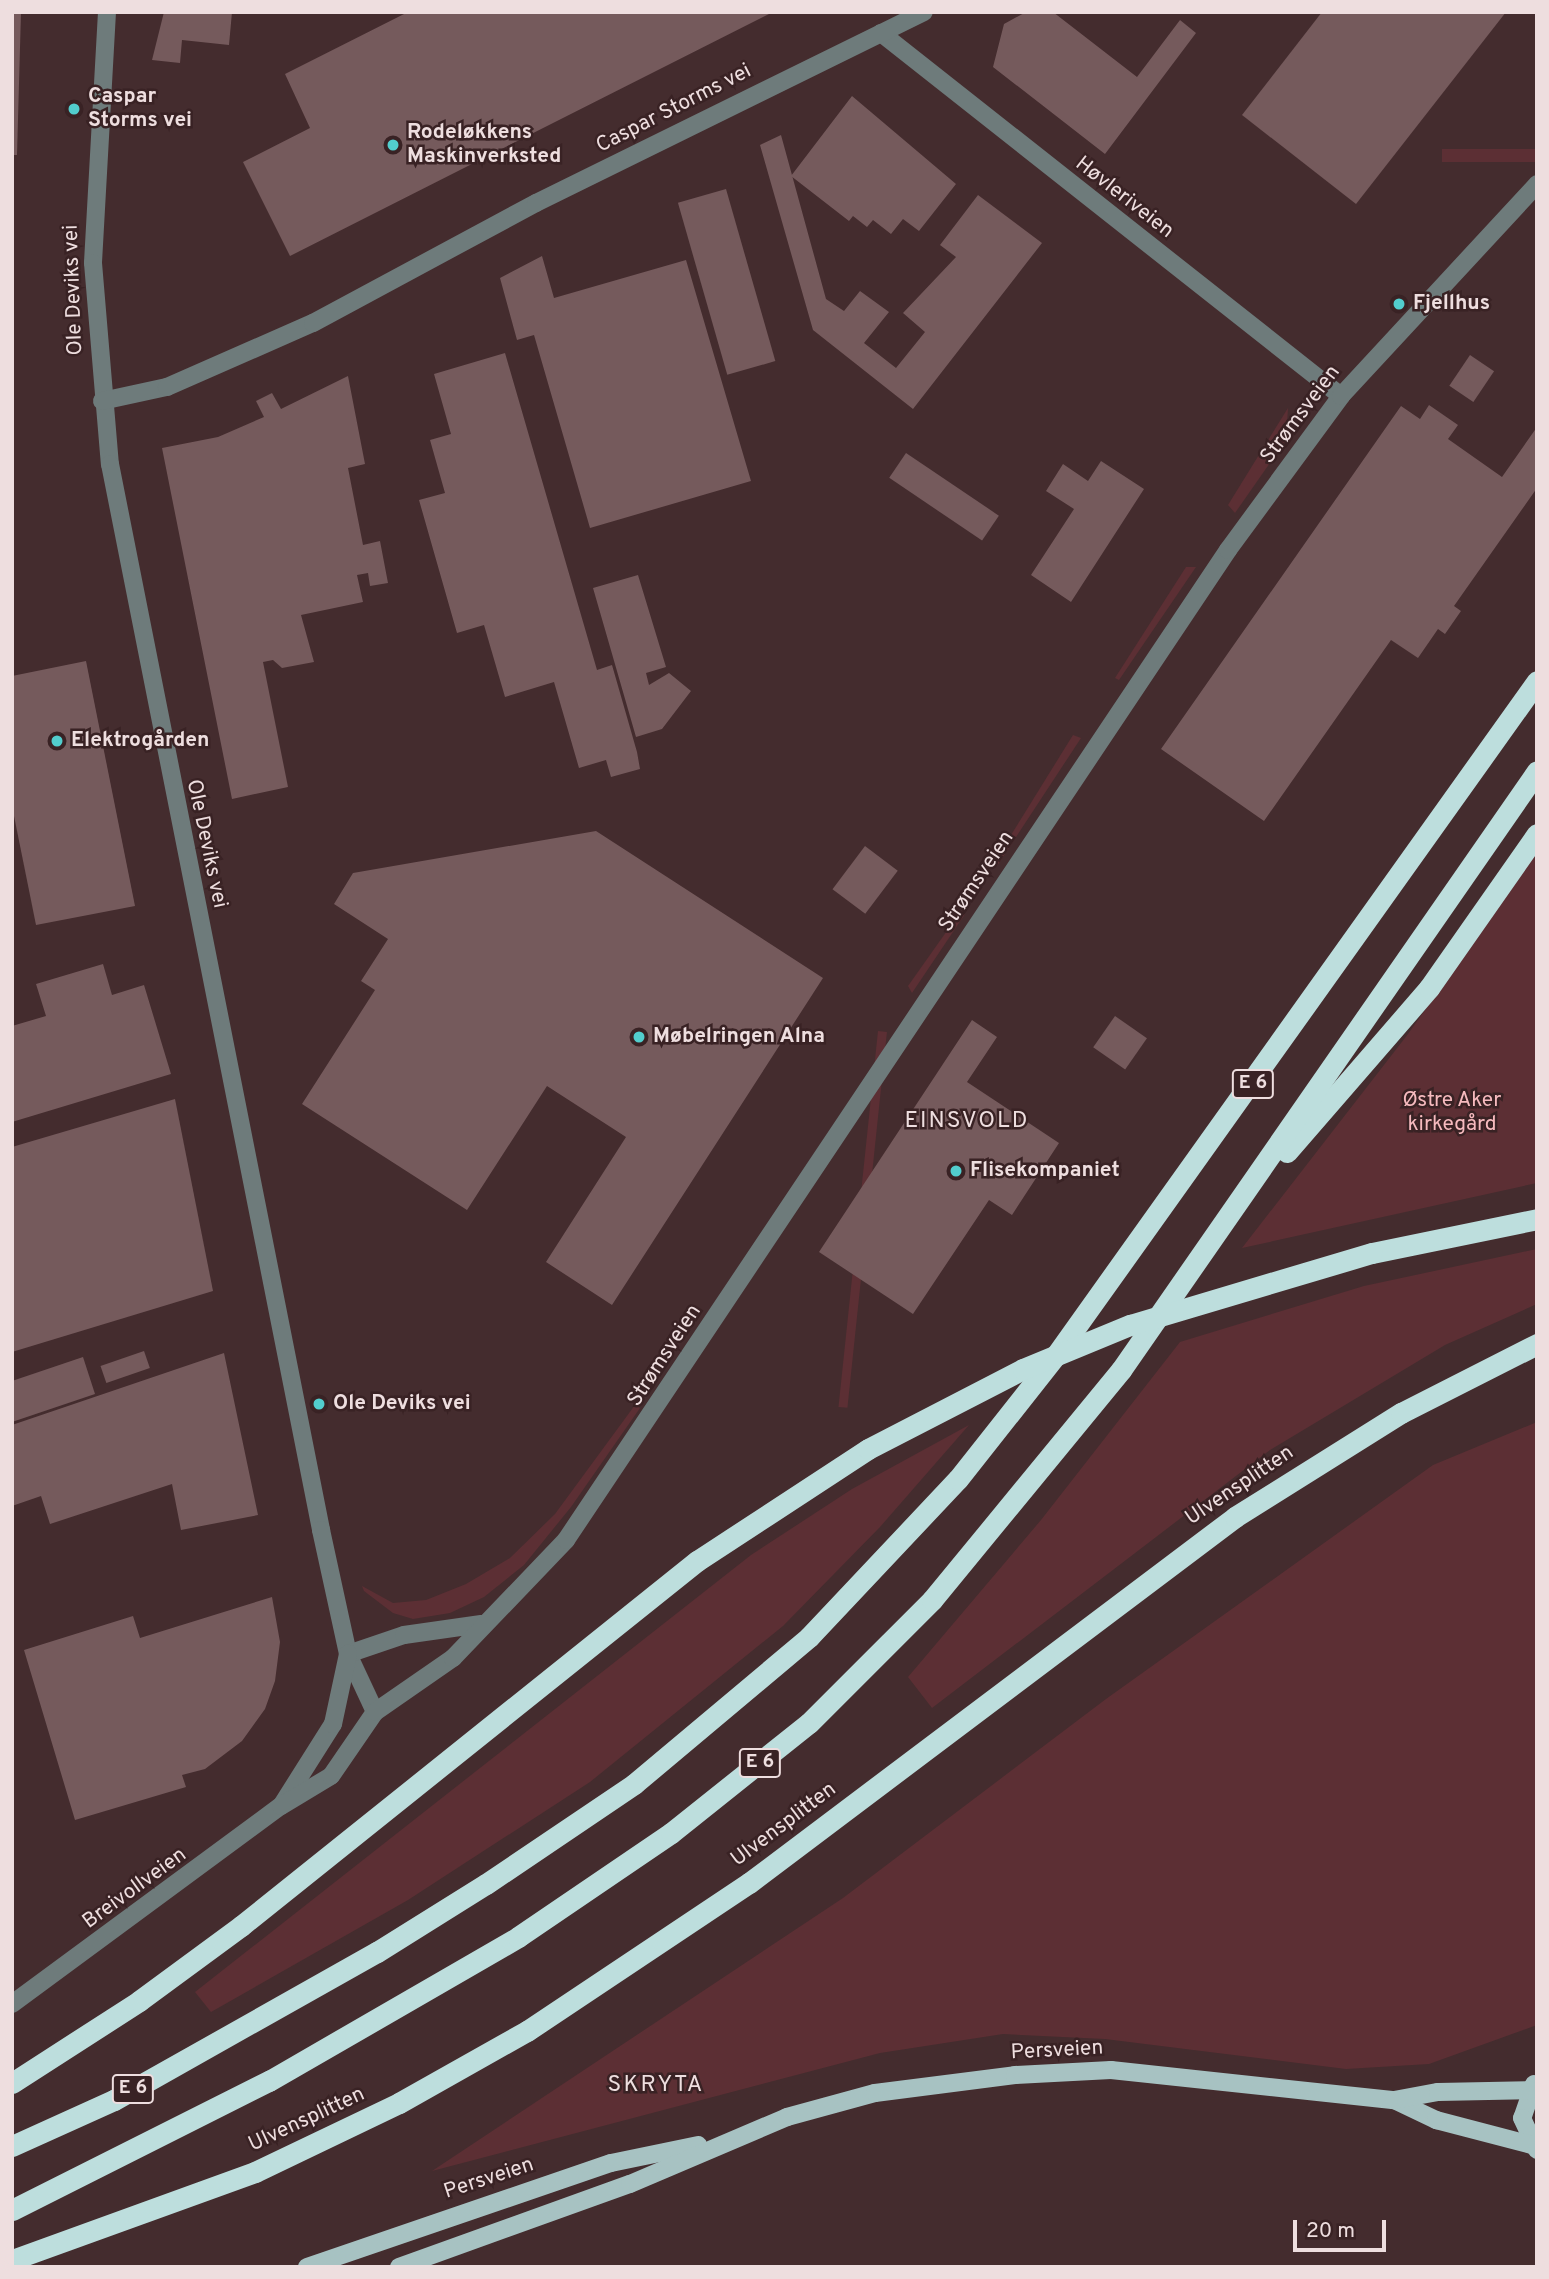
<!DOCTYPE html>
<meta charset="utf-8">
<style>
body{margin:0}
#map{position:relative;width:1549px;height:2279px;overflow:hidden;background:#442c2e;font-family:Overpass,sans-serif}
div>[style]{position:absolute}
.green>*{inset:0;background:#5c2f34;transform-origin:0 0}
.building>*{inset:0;background:#755a5c;transform-origin:0 0}
.minor>*{height:18px;margin:-9px;padding:0 9px;transform-origin:9px;border-radius:9px;background:#6e7b7b}
.major>*{height:18px;margin:-9px;padding:0 9px;transform-origin:9px;border-radius:9px;background:#a7c2c2}
.highway>*{height:21px;margin:-10.5px;padding:0 10.5px;transform-origin:10.5px;border-radius:10.5px;background:#bddedd}
.highway-bridge>*{height:21px;margin:-10.5px;padding:0 10.5px;transform-origin:10.5px;border-radius:10.5px;background:#bddedd}
.dots>*{width:19px;height:19px;translate:-50% -50%;box-sizing:border-box;border:4px solid #392224;border-radius:50%}
span{translate:-50% -50%;white-space:nowrap;text-align:center;line-height:1.15;-webkit-text-stroke:5px #392224;paint-order:stroke}
.shield-label span{padding:2px 5px;background:#392224;border:2px solid;border-radius:5px;-webkit-text-stroke-width:0}
.shield-label{font-size:19px;color:#eededf;font-weight:700}
.poi-label{font-size:21px;color:#eededf;font-weight:700}
.left{translate:0 -50%;text-align:left}
.street-label{font-size:21px;color:#eededf}
.park-label{font-size:21px;color:#f6babe}
.neighbourhood-label{font-size:23px;color:#eededf;letter-spacing:2px}
.frame{position:absolute;inset:0;border:14px solid #eededf;pointer-events:none}
.scale{position:absolute;left:1293px;top:2220px;width:93px;height:32px;box-sizing:border-box;border:4px solid #eededf;border-top:0;padding-left:9px;font-size:21px;line-height:24px;white-space:nowrap;color:#eededf;-webkit-text-stroke:5px #392224;paint-order:stroke}
</style>
<div id="map">
<div class="green">
<i style="left:1537px;top:149px;width:13px;height:95px;rotate:90deg"></i>
<i style="clip-path:polygon(1288px 408px,1286px 440px,1235px 513px,1228px 505px)"></i>
<i style="clip-path:polygon(1186px 567px,1196px 567px,1119px 680px,1115px 678px)"></i>
<i style="clip-path:polygon(1073px 735px,1081px 738px,997px 866px,993px 864px)"></i>
<i style="clip-path:polygon(1537px 852px,1537px 1183px,1242px 1248px,1408px 1034px)"></i>
<i style="clip-path:polygon(961px 911px,965px 914px,912px 993px,908px 986px)"></i>
<i style="left:878px;top:1031px;width:9px;height:378px;rotate:6deg"></i>
<i style="clip-path:polygon(1537px 1249px,1537px 1304px,1445px 1345px,1270px 1450px,932px 1708px,908px 1677px,1041px 1520px,1180px 1342px,1364px 1286px)"></i>
<i style="clip-path:polygon(635px 1405px,640px 1408px,571px 1507px,524px 1565px,484px 1597px,450px 1613px,413px 1619px,393px 1613px,364px 1591px,362px 1586px,393px 1603px,426px 1600px,466px 1584px,510px 1558px,555px 1514px)"></i>
<i style="clip-path:polygon(1537px 1422px,1537px 2025px,1429px 2064px,1346px 2069px,1105px 2039px,1003px 2034px,880px 2053px,432px 2171px,843px 1898px,1106px 1699px,1433px 1465px)"></i>
<i style="clip-path:polygon(969px 1425px,880px 1527px,783px 1626px,590px 1782px,408px 1900px,211px 2012px,195px 1992px,751px 1555px,852px 1489px)"></i>
</div>
<div class="building">
<i style="clip-path:polygon(12px 12px,21px 12px,17px 155px,12px 155px)"></i>
<i style="clip-path:polygon(164px 12px,232px 12px,229px 45px,182px 40px,180px 63px,152px 60px)"></i>
<i style="clip-path:polygon(408px 12px,773px 12px,290px 256px,243px 162px,310px 128px,285px 74px)"></i>
<i style="clip-path:polygon(1026px 12px,1053px 12px,1137px 77px,1180px 20px,1196px 33px,1105px 154px,993px 67px,1004px 24px)"></i>
<i style="clip-path:polygon(1322px 12px,1506px 12px,1356px 204px,1242px 115px)"></i>
<i style="clip-path:polygon(852px 96px,956px 184px,919px 231px,903px 219px,891px 234px,873px 220px,867px 227px,853px 216px,849px 221px,791px 176px)"></i>
<i style="clip-path:polygon(781px 135px,826px 299px,844px 311px,860px 291px,889px 312px,864px 343px,896px 368px,925px 332px,903px 313px,956px 257px,940px 245px,978px 195px,1042px 243px,913px 409px,813px 330px,760px 145px)"></i>
<i style="left:726px;top:189px;width:179px;height:50px;rotate:74deg"></i>
<i style="clip-path:polygon(542px 256px,554px 298px,686px 260px,751px 481px,590px 528px,534px 335px,517px 340px,500px 278px)"></i>
<i style="clip-path:polygon(505px 353px,597px 670px,612px 665px,637px 752px,640px 769px,611px 777px,606px 760px,579px 768px,554px 682px,505px 697px,484px 625px,457px 633px,419px 500px,445px 493px,430px 440px,451px 434px,434px 374px)"></i>
<i style="left:1470px;top:355px;width:29px;height:37px;rotate:34deg"></i>
<i style="clip-path:polygon(348px 376px,365px 464px,348px 468px,363px 545px,380px 541px,388px 583px,370px 586px,368px 573px,357px 575px,363px 602px,301px 615px,314px 662px,282px 668px,273px 660px,263px 662px,288px 787px,232px 799px,162px 448px,218px 437px,264px 417px,256px 401px,272px 393px,281px 409px)"></i>
<i style="clip-path:polygon(1429px 405px,1458px 425px,1448px 439px,1502px 477px,1537px 427px,1537px 488px,1454px 606px,1461px 611px,1445px 634px,1438px 629px,1418px 658px,1391px 640px,1264px 821px,1161px 749px,1401px 406px,1420px 419px)"></i>
<i style="left:906px;top:453px;width:112px;height:30px;rotate:34deg"></i>
<i style="clip-path:polygon(1101px 461px,1144px 489px,1071px 602px,1031px 575px,1074px 509px,1046px 491px,1063px 464px,1088px 481px)"></i>
<i style="clip-path:polygon(638px 575px,666px 667px,646px 673px,649px 685px,669px 673px,691px 691px,662px 729px,636px 737px,593px 588px)"></i>
<i style="clip-path:polygon(86px 661px,135px 906px,36px 925px,12px 806px,12px 676px)"></i>
<i style="clip-path:polygon(596px 831px,823px 978px,612px 1305px,546px 1262px,626px 1137px,547px 1086px,467px 1210px,302px 1104px,375px 990px,361px 981px,388px 939px,334px 904px,353px 873px)"></i>
<i style="left:865px;top:846px;width:41px;height:54px;rotate:37deg"></i>
<i style="clip-path:polygon(103px 964px,112px 995px,144px 985px,171px 1074px,12px 1122px,12px 1026px,46px 1016px,36px 984px)"></i>
<i style="left:1115px;top:1016px;width:39px;height:38px;rotate:35deg"></i>
<i style="clip-path:polygon(972px 1020px,997px 1037px,967px 1082px,1059px 1143px,1012px 1215px,989px 1200px,913px 1314px,819px 1252px)"></i>
<i style="clip-path:polygon(175px 1099px,213px 1291px,12px 1352px,12px 1147px)"></i>
<i style="left:144px;top:1351px;width:18px;height:46px;rotate:71deg"></i>
<i style="clip-path:polygon(224px 1353px,258px 1515px,181px 1530px,172px 1484px,50px 1524px,41px 1496px,12px 1506px,12px 1425px)"></i>
<i style="clip-path:polygon(83px 1357px,95px 1394px,12px 1422px,12px 1381px)"></i>
<i style="clip-path:polygon(272px 1597px,280px 1642px,275px 1681px,265px 1709px,242px 1741px,205px 1769px,182px 1775px,186px 1787px,75px 1820px,24px 1650px,133px 1616px,140px 1638px)"></i>
</div>
<div class="minor">
<i style="left:107px;top:12px;width:251px;rotate:93.2deg"></i>
<i style="left:93px;top:263px;width:202px;rotate:85.2deg"></i>
<i style="left:110px;top:464px;width:1087px;rotate:78.8deg"></i>
<i style="left:321px;top:1530px;width:127px;rotate:77.7deg"></i>
<i style="left:348px;top:1654px;width:64px;rotate:65deg"></i>
<i style="left:881px;top:33px;width:586px;rotate:38.28deg"></i>
<i style="left:102px;top:401px;width:66px;rotate:-12.2deg"></i>
<i style="left:167px;top:387px;width:159px;rotate:-23.7deg"></i>
<i style="left:313px;top:323px;width:253px;rotate:-28.3deg"></i>
<i style="left:536px;top:203px;width:432px;rotate:-26.2deg"></i>
<i style="left:348px;top:1654px;width:59px;rotate:-18.7deg"></i>
<i style="left:404px;top:1635px;width:78px;rotate:-8.1deg"></i>
<i style="left:283px;top:1803px;width:93px;rotate:-57.7deg"></i>
<i style="left:333px;top:1724px;width:72px;rotate:-77.9deg"></i>
<i style="left:12px;top:2004px;width:334px;rotate:-36.4deg"></i>
<i style="left:281px;top:1806px;width:58px;rotate:-31deg"></i>
<i style="left:331px;top:1776px;width:78px;rotate:-55.5deg"></i>
<i style="left:375px;top:1712px;width:95px;rotate:-34.7deg"></i>
<i style="left:453px;top:1658px;width:163px;rotate:-46.2deg"></i>
<i style="left:566px;top:1540px;width:1191px;rotate:-56.23deg"></i>
<i style="left:1228px;top:550px;width:191px;rotate:-53.7deg"></i>
<i style="left:1341px;top:396px;width:289px;rotate:-47.2deg"></i>
</div>
<div class="major">
<i style="left:1534px;top:2084px;width:36px;rotate:109deg"></i>
<i style="left:1522px;top:2118px;width:35px;rotate:65deg"></i>
<i style="left:1394px;top:2100px;width:47px;rotate:25.5deg"></i>
<i style="left:1436px;top:2120px;width:99px;rotate:14.6deg"></i>
<i style="left:307px;top:2267px;width:321px;rotate:-18.9deg"></i>
<i style="left:611px;top:2163px;width:89px;rotate:-11.7deg"></i>
<i style="left:399px;top:2267px;width:245px;rotate:-19.8deg"></i>
<i style="left:630px;top:2184px;width:171px;rotate:-23.1deg"></i>
<i style="left:787px;top:2117px;width:91px;rotate:-15.3deg"></i>
<i style="left:875px;top:2093px;width:141px;rotate:-7.3deg"></i>
<i style="left:1015px;top:2075px;width:96px;rotate:-3deg"></i>
<i style="left:1111px;top:2070px;width:285px;rotate:6.1deg"></i>
<i style="left:1394px;top:2100px;width:45px;rotate:-10.3deg"></i>
<i style="left:1438px;top:2092px;width:92px;rotate:-1.2deg"></i>
</div>
<div class="highway">
<i style="left:1287px;top:1152px;width:217px;rotate:-49.1deg"></i>
<i style="left:1429px;top:988px;width:188px;rotate:-55deg"></i>
<i style="left:1372px;top:1253px;width:168px;rotate:-11.6deg"></i>
<i style="left:12px;top:2083px;width:151px;rotate:-32.8deg"></i>
<i style="left:139px;top:2001px;width:127px;rotate:-36.3deg"></i>
<i style="left:241px;top:1926px;width:584px;rotate:-38.68deg"></i>
<i style="left:697px;top:1561px;width:204px;rotate:-33.2deg"></i>
<i style="left:12px;top:2146px;width:112px;rotate:-24.3deg"></i>
<i style="left:114px;top:2100px;width:302px;rotate:-29.4deg"></i>
<i style="left:377px;top:1952px;width:128px;rotate:-32deg"></i>
<i style="left:486px;top:1884px;width:179px;rotate:-34deg"></i>
<i style="left:634px;top:1784px;width:229px;rotate:-40deg"></i>
<i style="left:809px;top:1637px;width:217px;rotate:-46.7deg"></i>
<i style="left:958px;top:1479px;width:158px;rotate:-51.7deg"></i>
<i style="left:1056px;top:1355px;width:828px;rotate:-54.49deg"></i>
<i style="left:12px;top:2210px;width:288px;rotate:-26.7deg"></i>
<i style="left:269px;top:2081px;width:288px;rotate:-30deg"></i>
<i style="left:518px;top:1937px;width:185px;rotate:-34.2deg"></i>
<i style="left:671px;top:1833px;width:176px;rotate:-38.6deg"></i>
<i style="left:809px;top:1723px;width:174px;rotate:-45deg"></i>
<i style="left:932px;top:1600px;width:298px;rotate:-50.6deg"></i>
<i style="left:1121px;top:1370px;width:729px;rotate:-55.22deg"></i>
<i style="left:12px;top:2260px;width:258px;rotate:-19.9deg"></i>
<i style="left:255px;top:2172px;width:160px;rotate:-25.6deg"></i>
<i style="left:399px;top:2103px;width:147px;rotate:-29.4deg"></i>
<i style="left:527px;top:2031px;width:267px;rotate:-33.7deg"></i>
<i style="left:749px;top:1883px;width:608px;rotate:-36.98deg"></i>
<i style="left:1235px;top:1517px;width:196px;rotate:-32.1deg"></i>
<i style="left:1401px;top:1413px;width:153px;rotate:-26.9deg"></i>
</div>
<div class="highway-bridge">
<i style="left:868px;top:1449px;width:174px;rotate:-27.3deg"></i>
<i style="left:1023px;top:1369px;width:116px;rotate:-22.4deg"></i>
<i style="left:1130px;top:1325px;width:252px;rotate:-16.6deg"></i>
</div>
<div class="dots">
<i style="left:74px;top:109px;background:#52cdcd"></i>
<i style="left:393px;top:145px;background:#52cdcd"></i>
<i style="left:1399px;top:304px;background:#52cdcd"></i>
<i style="left:57px;top:741px;background:#52cdcd"></i>
<i style="left:639px;top:1037px;background:#52cdcd"></i>
<i style="left:956px;top:1171px;background:#52cdcd"></i>
<i style="left:319px;top:1404px;background:#52cdcd"></i>
</div>
<div class="shield-label">
<span style="left:1253px;top:1084px">E 6</span>
<span style="left:760px;top:1763px">E 6</span>
<span style="left:133px;top:2089px">E 6</span>
</div>
<div class="poi-label">
<span class="left" style="left:88px;top:109px">Caspar<br>Storms vei</span>
<span class="left" style="left:407px;top:145px">Rodeløkkens<br>Maskinverksted</span>
<span class="left" style="left:1413px;top:304px">Fjellhus</span>
<span class="left" style="left:71px;top:741px">Elektrogården</span>
<span class="left" style="left:653px;top:1037px">Møbelringen Alna</span>
<span class="left" style="left:970px;top:1171px">Flisekompaniet</span>
<span class="left" style="left:333px;top:1404px">Ole Deviks vei</span>
</div>
<div class="street-label">
<span style="left:674px;top:109px;rotate:-27deg">Caspar Storms vei</span>
<span style="left:1124px;top:198px;rotate:38deg">Høvleriveien</span>
<span style="left:74px;top:290px;rotate:-92deg">Ole Deviks vei</span>
<span style="left:1301px;top:415px;rotate:-53deg">Strømsveien</span>
<span style="left:206px;top:844px;rotate:78deg">Ole Deviks vei</span>
<span style="left:977px;top:882px;rotate:-56deg">Strømsveien</span>
<span style="left:665px;top:1356px;rotate:-57deg">Strømsveien</span>
<span style="left:1240px;top:1486px;rotate:-34deg">Ulvensplitten</span>
<span style="left:784px;top:1825px;rotate:-37deg">Ulvensplitten</span>
<span style="left:135px;top:1889px;rotate:-36deg">Breivollveien</span>
<span style="left:1057px;top:2051px;rotate:-3deg">Persveien</span>
<span style="left:307px;top:2120px;rotate:-25deg">Ulvensplitten</span>
<span style="left:489px;top:2179px;rotate:-18deg">Persveien</span>
</div>
<div class="park-label">
<span style="left:1452px;top:1113px">Østre Aker<br>kirkegård</span>
</div>
<div class="neighbourhood-label">
<span style="left:967px;top:1122px">EINSVOLD</span>
<span style="left:656px;top:2086px">SKRYTA</span>
</div>
<div class="frame"></div>
<div class="scale">20 m</div>
</div>
